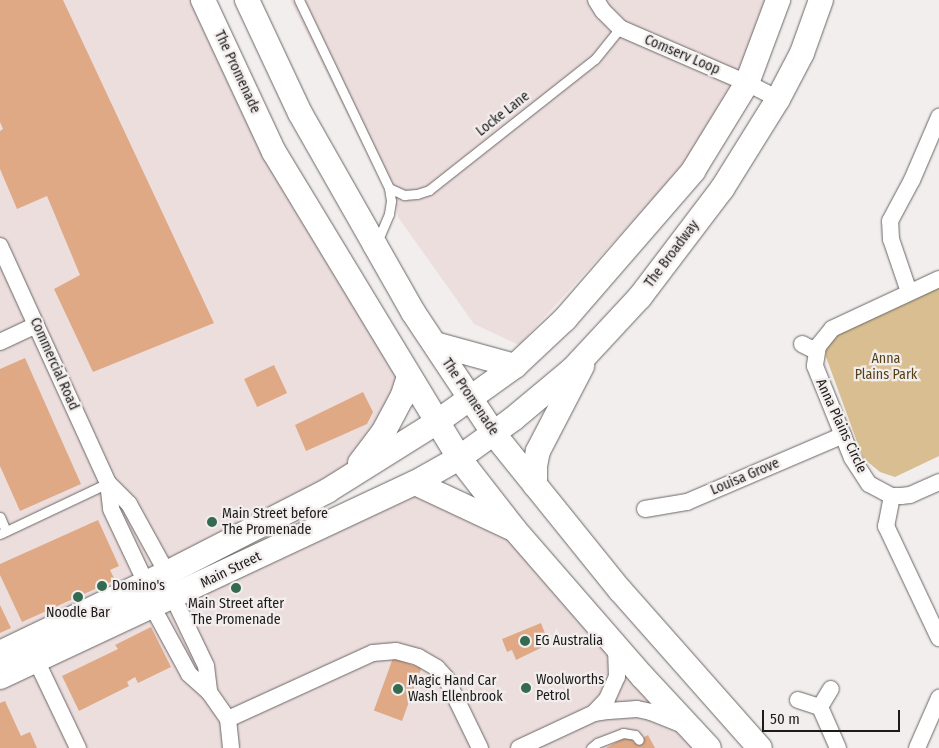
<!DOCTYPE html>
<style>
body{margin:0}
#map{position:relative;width:939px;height:748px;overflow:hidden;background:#f2eeed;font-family:"Fira Sans Condensed",sans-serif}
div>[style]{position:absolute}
.built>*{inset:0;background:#ecdedd}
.green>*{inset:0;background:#d8be90}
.building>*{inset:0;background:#e0a986;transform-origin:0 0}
.roads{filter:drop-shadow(0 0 1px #6a6666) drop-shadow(0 0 1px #6a6666)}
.lane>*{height:9px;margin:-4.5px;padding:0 4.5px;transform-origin:4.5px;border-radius:4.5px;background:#fff}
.street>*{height:16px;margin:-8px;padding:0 8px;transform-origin:8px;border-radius:8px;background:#fff}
.secondary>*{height:24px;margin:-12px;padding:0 12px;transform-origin:12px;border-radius:12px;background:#fff}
.dots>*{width:14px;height:14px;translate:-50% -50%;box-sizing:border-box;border:2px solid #f2eeed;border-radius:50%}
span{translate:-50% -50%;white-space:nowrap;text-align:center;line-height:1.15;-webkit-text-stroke:4.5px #f2eeed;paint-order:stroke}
.street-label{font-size:14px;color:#1c1b1a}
.park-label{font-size:14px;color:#564015}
.poi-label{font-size:14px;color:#1c1b1a}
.left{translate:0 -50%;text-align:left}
.scale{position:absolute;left:762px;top:710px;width:138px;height:22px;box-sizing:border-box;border:2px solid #1c1b1a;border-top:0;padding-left:6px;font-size:15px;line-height:18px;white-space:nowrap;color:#1c1b1a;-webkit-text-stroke:4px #f2eeed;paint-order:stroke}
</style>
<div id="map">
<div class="built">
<i style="clip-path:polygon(0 0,203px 0,409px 376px,351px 477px,0 653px)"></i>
<i style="clip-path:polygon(290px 0,789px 0,752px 91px,519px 345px,474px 324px,398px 217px,395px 195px,380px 179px)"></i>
<i style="clip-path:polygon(415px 483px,515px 530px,709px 748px,0 748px,0 677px)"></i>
</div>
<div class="green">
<i style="clip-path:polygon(939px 286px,939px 456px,895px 477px,880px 472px,863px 458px,826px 357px,825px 345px,838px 331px)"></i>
</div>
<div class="building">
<i style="clip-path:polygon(0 0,63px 0,214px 323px,93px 372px,54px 289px,80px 275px,47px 196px,17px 209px,0 169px,0 131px,3px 129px,0 122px)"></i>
<i style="clip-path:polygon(25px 358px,81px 484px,20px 511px,0 466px,0 369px)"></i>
<i style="left:274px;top:365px;width:31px;height:33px;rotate:65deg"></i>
<i style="clip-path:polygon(363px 392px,373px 412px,367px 424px,306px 451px,295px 425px)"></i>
<i style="clip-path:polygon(98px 520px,119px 566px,110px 570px,115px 580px,22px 622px,0 575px,0 564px)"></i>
<i style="clip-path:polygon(0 605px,11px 628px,0 633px)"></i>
<i style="clip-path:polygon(541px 623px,549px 644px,516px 660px,512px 650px,507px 652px,502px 639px)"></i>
<i style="clip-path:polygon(151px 627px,171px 667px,138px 683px,135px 677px,127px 682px,129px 686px,79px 711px,62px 676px,118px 649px,115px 645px)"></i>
<i style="left:393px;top:658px;width:30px;height:56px;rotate:20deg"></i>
<i style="clip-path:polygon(5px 701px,21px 736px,30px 732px,37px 748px,0 748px,0 703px)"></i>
<i style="clip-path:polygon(629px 735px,634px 743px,648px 735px,655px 748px,606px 748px)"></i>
</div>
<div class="roads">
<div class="lane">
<i style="left:299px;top:0;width:208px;rotate:64.4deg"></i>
<i style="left:389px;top:188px;width:13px;rotate:81deg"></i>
<i style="left:391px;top:201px;width:13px;rotate:99deg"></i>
<i style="left:389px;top:214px;width:30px;rotate:113deg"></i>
<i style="left:389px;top:188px;width:17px;rotate:25deg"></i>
<i style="left:404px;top:195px;width:13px;rotate:-4deg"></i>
<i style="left:417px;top:194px;width:13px;rotate:-18deg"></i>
<i style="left:429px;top:190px;width:211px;rotate:-38.3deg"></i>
<i style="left:595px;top:59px;width:40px;rotate:-51deg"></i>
<i style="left:0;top:517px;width:15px;rotate:67deg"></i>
<i style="left:0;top:534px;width:119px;rotate:-25.3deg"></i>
<i style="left:591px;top:748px;width:8px;rotate:-40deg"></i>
<i style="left:597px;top:743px;width:28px;rotate:-21deg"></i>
<i style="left:623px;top:733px;width:12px;rotate:9deg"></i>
<i style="left:635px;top:735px;width:6px;rotate:51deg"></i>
</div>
<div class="street">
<i style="left:596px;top:0;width:13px;rotate:58deg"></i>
<i style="left:603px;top:11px;width:24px;rotate:45deg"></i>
<i style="left:620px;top:28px;width:138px;rotate:23.4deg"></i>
<i style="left:747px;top:83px;width:35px;rotate:27deg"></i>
<i style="left:0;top:246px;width:260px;rotate:65.5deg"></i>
<i style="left:108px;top:483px;width:26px;rotate:83deg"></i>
<i style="left:111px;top:509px;width:82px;rotate:64.7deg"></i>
<i style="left:146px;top:583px;width:24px;rotate:75deg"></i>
<i style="left:152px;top:606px;width:77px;rotate:61.4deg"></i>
<i style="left:189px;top:674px;width:27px;rotate:42deg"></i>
<i style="left:209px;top:692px;width:33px;rotate:55deg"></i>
<i style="left:228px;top:719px;width:29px;rotate:84deg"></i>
<i style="left:939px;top:279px;width:118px;rotate:155deg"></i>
<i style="left:832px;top:329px;width:22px;rotate:129deg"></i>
<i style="left:818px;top:346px;width:20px;rotate:99deg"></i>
<i style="left:815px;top:366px;width:99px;rotate:68.1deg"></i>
<i style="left:852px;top:458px;width:31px;rotate:57deg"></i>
<i style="left:869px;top:484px;width:26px;rotate:28deg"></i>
<i style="left:892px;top:496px;width:9px"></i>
<i style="left:901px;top:496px;width:9px;rotate:-6deg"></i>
<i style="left:910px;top:495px;width:32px;rotate:-24deg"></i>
<i style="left:909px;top:292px;width:56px;rotate:-108.8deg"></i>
<i style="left:891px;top:239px;width:18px;rotate:-93deg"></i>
<i style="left:890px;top:221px;width:47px;rotate:-61.8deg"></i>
<i style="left:912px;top:180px;width:69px;rotate:-66.8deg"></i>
<i style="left:0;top:342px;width:40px;rotate:-25deg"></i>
<i style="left:802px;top:344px;width:16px;rotate:27deg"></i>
<i style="left:108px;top:483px;width:30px;rotate:45deg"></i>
<i style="left:129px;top:504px;width:79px;rotate:61.2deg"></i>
<i style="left:167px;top:573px;width:25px;rotate:76deg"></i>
<i style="left:173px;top:597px;width:76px;rotate:64.4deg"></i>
<i style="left:206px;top:666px;width:26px;rotate:83deg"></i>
<i style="left:892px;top:496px;width:31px;rotate:101deg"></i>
<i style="left:886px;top:526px;width:124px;rotate:64.7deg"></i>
<i style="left:645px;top:509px;width:43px;rotate:-9.5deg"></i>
<i style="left:687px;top:502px;width:170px;rotate:-23.2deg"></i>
<i style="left:36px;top:660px;width:98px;rotate:64.5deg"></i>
<i style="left:798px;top:700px;width:23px;rotate:18deg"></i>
<i style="left:820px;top:707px;width:45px;rotate:66.3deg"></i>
<i style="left:820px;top:707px;width:21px;rotate:-59deg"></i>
<i style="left:594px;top:713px;width:19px;rotate:-47deg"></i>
<i style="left:607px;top:699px;width:24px;rotate:-66deg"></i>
<i style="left:617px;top:677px;width:31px;rotate:-92deg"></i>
<i style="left:228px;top:719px;width:159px;rotate:-24.5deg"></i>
<i style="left:373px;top:653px;width:23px;rotate:-5deg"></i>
<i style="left:396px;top:651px;width:23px;rotate:15deg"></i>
<i style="left:418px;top:657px;width:22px;rotate:30deg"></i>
<i style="left:437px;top:668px;width:13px;rotate:48deg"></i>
<i style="left:446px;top:678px;width:78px;rotate:64.1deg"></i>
<i style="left:519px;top:748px;width:83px;rotate:-25deg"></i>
<i style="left:594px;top:713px;width:15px;rotate:-8deg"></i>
<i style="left:609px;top:711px;width:28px;rotate:-4deg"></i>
<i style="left:637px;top:709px;width:14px;rotate:12deg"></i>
<i style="left:651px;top:712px;width:35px;rotate:22deg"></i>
<i style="left:917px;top:748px;width:55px;rotate:-66.3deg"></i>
</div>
<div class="secondary">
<i style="left:203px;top:0;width:168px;rotate:65deg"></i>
<i style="left:274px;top:152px;width:358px;rotate:58.8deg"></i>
<i style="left:459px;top:458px;width:91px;rotate:52.1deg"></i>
<i style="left:515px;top:530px;width:194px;rotate:49deg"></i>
<i style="left:642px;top:676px;width:98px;rotate:47.1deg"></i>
<i style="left:247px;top:0;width:125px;rotate:64.9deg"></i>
<i style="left:300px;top:113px;width:152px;rotate:60.4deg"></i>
<i style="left:375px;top:245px;width:77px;rotate:60.4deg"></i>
<i style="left:413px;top:312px;width:146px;rotate:56.4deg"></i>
<i style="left:494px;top:434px;width:201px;rotate:51.1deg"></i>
<i style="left:620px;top:590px;width:211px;rotate:48.5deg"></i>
<i style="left:435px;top:344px;width:83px;rotate:15.4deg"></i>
<i style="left:360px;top:463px;width:38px;rotate:-53deg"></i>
<i style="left:383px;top:433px;width:40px;rotate:-62deg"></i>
<i style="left:402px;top:398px;width:23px;rotate:-72deg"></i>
<i style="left:415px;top:483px;width:106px;rotate:25.1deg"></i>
<i style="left:535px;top:485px;width:19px;rotate:-90deg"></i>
<i style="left:535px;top:466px;width:15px;rotate:-79deg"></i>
<i style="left:538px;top:451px;width:96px;rotate:-62.6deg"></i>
<i style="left:0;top:653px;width:185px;rotate:-25.6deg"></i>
<i style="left:167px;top:573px;width:180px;rotate:-27.1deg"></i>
<i style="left:327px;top:491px;width:130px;rotate:-32.1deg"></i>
<i style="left:437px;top:422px;width:96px;rotate:-35.7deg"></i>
<i style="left:515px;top:366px;width:69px;rotate:-43.2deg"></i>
<i style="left:565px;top:319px;width:196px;rotate:-49.1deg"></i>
<i style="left:693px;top:171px;width:103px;rotate:-58.5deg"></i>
<i style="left:747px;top:83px;width:89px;rotate:-69.5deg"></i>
<i style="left:0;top:677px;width:458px;rotate:-25.1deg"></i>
<i style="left:415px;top:483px;width:51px;rotate:-29.6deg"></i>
<i style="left:459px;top:458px;width:67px;rotate:-35.8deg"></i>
<i style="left:513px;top:419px;width:78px;rotate:-39.8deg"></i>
<i style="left:573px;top:369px;width:98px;rotate:-47.1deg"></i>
<i style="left:640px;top:297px;width:136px;rotate:-52.8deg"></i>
<i style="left:722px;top:189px;width:106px;rotate:-58.1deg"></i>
<i style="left:778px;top:99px;width:52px;rotate:-62.4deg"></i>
<i style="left:802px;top:53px;width:56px;rotate:-70.3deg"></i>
</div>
</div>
<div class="dots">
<i style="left:212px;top:522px;background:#336a50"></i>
<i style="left:102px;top:586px;background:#336a50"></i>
<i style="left:236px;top:588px;background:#336a50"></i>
<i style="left:78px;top:597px;background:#336a50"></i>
<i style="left:525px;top:641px;background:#336a50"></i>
<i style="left:526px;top:688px;background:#336a50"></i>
<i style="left:398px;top:689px;background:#336a50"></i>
</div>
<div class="street-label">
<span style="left:682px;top:55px;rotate:23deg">Comserv Loop</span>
<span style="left:237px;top:72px;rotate:65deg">The Promenade</span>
<span style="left:503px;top:114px;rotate:-38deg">Locke Lane</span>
<span style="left:672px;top:254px;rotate:-53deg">The Broadway</span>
<span style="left:54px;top:364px;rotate:66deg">Commercial Road</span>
<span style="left:470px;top:397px;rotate:56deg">The Promenade</span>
<span style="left:841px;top:426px;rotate:65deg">Anna Plains Circle</span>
<span style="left:745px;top:477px;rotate:-23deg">Louisa Grove</span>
<span style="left:231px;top:570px;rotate:-26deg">Main Street</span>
</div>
<div class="park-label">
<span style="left:886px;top:367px">Anna<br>Plains Park</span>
</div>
<div class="poi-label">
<span class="left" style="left:222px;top:522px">Main Street before<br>The Promenade</span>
<span class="left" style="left:112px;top:586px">Domino's</span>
<span style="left:236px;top:612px">Main Street after<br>The Promenade</span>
<span style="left:78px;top:613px">Noodle Bar</span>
<span class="left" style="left:535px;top:641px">EG Australia</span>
<span class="left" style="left:536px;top:688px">Woolworths<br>Petrol</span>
<span class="left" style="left:408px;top:689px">Magic Hand Car<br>Wash Ellenbrook</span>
</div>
<div class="scale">50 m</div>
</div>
